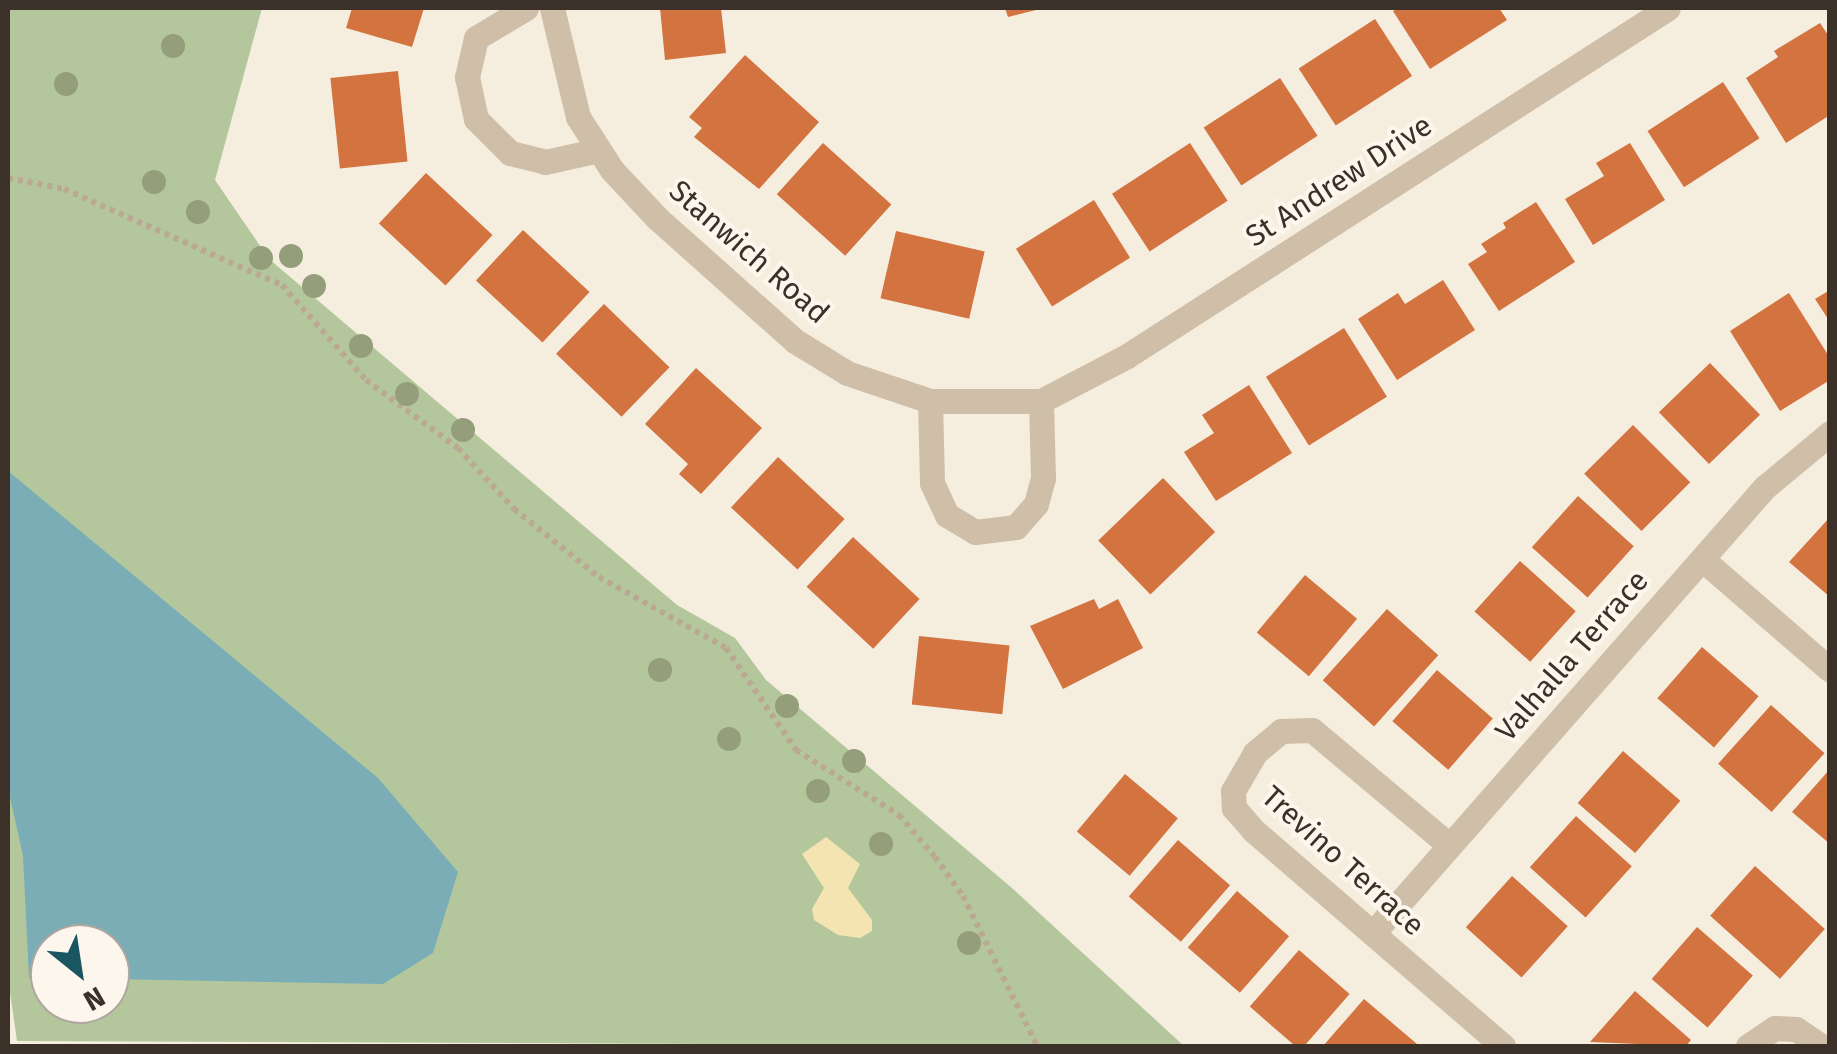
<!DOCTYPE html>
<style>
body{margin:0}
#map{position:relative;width:1837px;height:1054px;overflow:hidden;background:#f5edde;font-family:"Fira Sans",sans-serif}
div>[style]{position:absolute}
.green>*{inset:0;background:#b4c69c}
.sand>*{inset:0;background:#f3e4b2}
.water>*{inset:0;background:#7aadb6}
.building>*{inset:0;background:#d27340;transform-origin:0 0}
.path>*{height:6px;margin-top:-3px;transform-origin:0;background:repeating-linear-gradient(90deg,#bba892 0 5px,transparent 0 10px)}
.minor>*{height:25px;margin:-12.5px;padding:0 12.5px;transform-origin:12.5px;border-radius:12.5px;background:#cfbea8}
.trees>*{width:24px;height:24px;margin:-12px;border-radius:50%;background:#949e7b}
span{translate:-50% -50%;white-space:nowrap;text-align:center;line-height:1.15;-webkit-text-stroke:8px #fcf6ec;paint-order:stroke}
.street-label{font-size:30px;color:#3b3129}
.frame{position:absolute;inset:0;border:10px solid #3b3129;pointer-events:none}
.north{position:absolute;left:30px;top:924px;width:100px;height:100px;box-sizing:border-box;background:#fcf6ec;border:2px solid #afa79e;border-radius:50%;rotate:150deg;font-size:28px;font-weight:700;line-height:40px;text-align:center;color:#3b3129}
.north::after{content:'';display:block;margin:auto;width:35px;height:45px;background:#1a5562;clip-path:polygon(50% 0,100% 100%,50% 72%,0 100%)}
</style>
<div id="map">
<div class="green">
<i style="clip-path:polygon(evenodd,8px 8px,262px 8px,215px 180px,269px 259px,677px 605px,735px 638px,766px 680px,1012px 888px,1184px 1046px,17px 1041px,8px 978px,8px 8px,50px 944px,110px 944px,110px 1004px,50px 1004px,50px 944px)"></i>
</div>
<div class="sand">
<i style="clip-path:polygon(826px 837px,860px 864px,848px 888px,872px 920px,872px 931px,860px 938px,838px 935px,814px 920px,812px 909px,824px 888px,802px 854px)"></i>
</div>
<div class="water">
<i style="clip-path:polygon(8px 471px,378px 778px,458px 872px,433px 953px,383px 984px,110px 979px,110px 944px,50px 944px,50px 978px,29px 978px,23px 856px,8px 788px)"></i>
</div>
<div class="building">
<i style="clip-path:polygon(352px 8px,424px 8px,412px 47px,346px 28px)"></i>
<i style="clip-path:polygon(660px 8px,721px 8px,726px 53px,665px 60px)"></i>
<i style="clip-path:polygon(1005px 8px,1040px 8px,1040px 9px,1008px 17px)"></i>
<i style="clip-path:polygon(1398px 8px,1499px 8px,1507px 20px,1430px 69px,1393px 11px)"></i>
<i style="left:1375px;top:19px;width:68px;height:91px;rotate:57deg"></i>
<i style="clip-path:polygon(1820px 23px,1830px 38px,1830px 115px,1786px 143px,1746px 78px,1778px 57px,1774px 51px)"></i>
<i style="clip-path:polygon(745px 55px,819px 122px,759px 189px,694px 137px,702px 128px,689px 117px)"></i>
<i style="left:398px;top:71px;width:91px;height:68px;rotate:84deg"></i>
<i style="left:1280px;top:78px;width:69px;height:91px;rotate:57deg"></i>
<i style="left:1723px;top:82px;width:67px;height:90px;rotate:57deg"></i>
<i style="left:823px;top:143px;width:92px;height:69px;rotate:42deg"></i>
<i style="left:1190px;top:143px;width:69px;height:93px;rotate:57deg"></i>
<i style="clip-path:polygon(1630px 143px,1665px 200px,1593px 245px,1565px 199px,1604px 176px,1596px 163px)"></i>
<i style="left:426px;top:173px;width:91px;height:69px;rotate:43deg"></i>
<i style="left:1094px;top:200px;width:68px;height:92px;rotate:58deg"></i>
<i style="clip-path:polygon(1536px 202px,1575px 262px,1499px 311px,1468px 264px,1487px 252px,1481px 244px,1506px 228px,1503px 223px)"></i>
<i style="left:523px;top:230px;width:91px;height:69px;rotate:43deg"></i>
<i style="left:896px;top:231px;width:91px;height:69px;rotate:13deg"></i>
<i style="clip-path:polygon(1443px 280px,1475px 330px,1397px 380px,1358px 319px,1398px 293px,1405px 304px)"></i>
<i style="clip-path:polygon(1830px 290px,1830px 322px,1815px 299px)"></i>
<i style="clip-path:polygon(1789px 293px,1830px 358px,1830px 380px,1780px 411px,1730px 331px)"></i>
<i style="left:604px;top:304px;width:91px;height:69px;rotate:44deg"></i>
<i style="left:1344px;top:328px;width:81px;height:92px;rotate:58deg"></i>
<i style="left:1710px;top:363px;width:72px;height:71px;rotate:46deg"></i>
<i style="clip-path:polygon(696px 368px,762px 428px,701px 494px,679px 474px,688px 464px,645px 424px)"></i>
<i style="clip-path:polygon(1249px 385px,1292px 453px,1216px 501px,1184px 452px,1214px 433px,1202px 415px)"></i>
<i style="left:1633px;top:425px;width:81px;height:69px;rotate:45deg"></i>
<i style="left:778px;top:457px;width:91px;height:69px;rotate:43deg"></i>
<i style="left:1163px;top:478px;width:75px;height:90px;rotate:46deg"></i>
<i style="left:1578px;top:496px;width:75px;height:69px;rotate:42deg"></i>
<i style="clip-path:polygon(1830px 517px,1830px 597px,1789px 562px)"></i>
<i style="left:853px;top:537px;width:91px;height:68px;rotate:43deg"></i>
<i style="left:1520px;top:561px;width:75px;height:68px;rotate:42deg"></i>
<i style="left:1305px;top:575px;width:68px;height:75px;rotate:40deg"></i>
<i style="clip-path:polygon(1094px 599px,1099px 609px,1118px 599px,1143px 648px,1063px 689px,1030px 626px)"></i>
<i style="left:1387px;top:609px;width:69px;height:96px;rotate:42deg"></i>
<i style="left:919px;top:636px;width:91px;height:69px;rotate:6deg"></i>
<i style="left:1702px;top:647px;width:75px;height:68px;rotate:41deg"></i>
<i style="left:1437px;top:670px;width:74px;height:68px;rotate:41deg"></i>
<i style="left:1771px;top:705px;width:72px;height:79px;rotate:42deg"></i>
<i style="left:1623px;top:751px;width:76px;height:69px;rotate:41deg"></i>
<i style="clip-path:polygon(1830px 769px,1830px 844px,1792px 812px)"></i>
<i style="left:1125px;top:774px;width:69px;height:75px;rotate:40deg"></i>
<i style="left:1576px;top:816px;width:75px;height:69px;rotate:42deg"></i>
<i style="left:1178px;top:840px;width:69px;height:75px;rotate:41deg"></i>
<i style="left:1755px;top:866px;width:94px;height:67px;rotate:42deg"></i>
<i style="left:1512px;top:876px;width:75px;height:69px;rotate:42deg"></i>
<i style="left:1237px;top:891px;width:69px;height:75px;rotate:41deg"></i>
<i style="left:1697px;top:927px;width:74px;height:69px;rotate:41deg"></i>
<i style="left:1299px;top:950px;width:67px;height:75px;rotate:41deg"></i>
<i style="clip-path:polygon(1635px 991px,1691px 1040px,1686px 1046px,1590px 1042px)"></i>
<i style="clip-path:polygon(1364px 999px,1417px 1044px,1414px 1046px,1323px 1046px)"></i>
</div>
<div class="path">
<i style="left:8px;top:178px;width:57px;rotate:11.1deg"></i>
<i style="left:64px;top:189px;width:238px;rotate:23.8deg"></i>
<i style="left:282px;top:285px;width:127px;rotate:48.5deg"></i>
<i style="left:366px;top:380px;width:114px;rotate:36.5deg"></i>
<i style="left:458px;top:448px;width:83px;rotate:47.4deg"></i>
<i style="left:514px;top:509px;width:109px;rotate:38.7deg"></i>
<i style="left:599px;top:577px;width:145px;rotate:29.2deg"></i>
<i style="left:726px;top:648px;width:124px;rotate:55.5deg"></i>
<i style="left:796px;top:750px;width:122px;rotate:32.3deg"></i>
<i style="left:899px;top:815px;width:55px;rotate:49.4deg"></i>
<i style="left:935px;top:857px;width:48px;rotate:54.3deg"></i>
<i style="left:963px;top:896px;width:167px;rotate:63.7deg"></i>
</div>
<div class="minor">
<i style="left:526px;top:8px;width:58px;rotate:149deg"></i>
<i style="left:476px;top:38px;width:40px;rotate:103deg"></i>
<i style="left:467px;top:77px;width:43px;rotate:77.9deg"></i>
<i style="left:476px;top:119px;width:48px;rotate:45deg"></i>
<i style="left:510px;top:153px;width:36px;rotate:14deg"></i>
<i style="left:545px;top:162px;width:55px;rotate:-12.5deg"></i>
<i style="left:552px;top:8px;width:112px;rotate:76.6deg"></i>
<i style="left:578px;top:117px;width:63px;rotate:57.3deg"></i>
<i style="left:612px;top:170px;width:66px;rotate:46.8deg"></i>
<i style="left:657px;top:218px;width:185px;rotate:41.7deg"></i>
<i style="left:795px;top:341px;width:61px;rotate:31.6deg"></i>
<i style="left:847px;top:373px;width:88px;rotate:18.6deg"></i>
<i style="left:930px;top:401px;width:111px"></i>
<i style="left:1041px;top:401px;width:97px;rotate:-27.6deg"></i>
<i style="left:1127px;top:356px;width:643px;rotate:-32.75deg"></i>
<i style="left:930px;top:401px;width:82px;rotate:88.6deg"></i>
<i style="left:932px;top:483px;width:35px;rotate:65deg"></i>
<i style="left:947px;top:515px;width:33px;rotate:31deg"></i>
<i style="left:975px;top:532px;width:41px;rotate:-7deg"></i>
<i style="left:1016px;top:527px;width:30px;rotate:-49deg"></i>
<i style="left:1036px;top:504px;width:27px;rotate:-75deg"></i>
<i style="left:1043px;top:478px;width:77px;rotate:-91.5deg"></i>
<i style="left:1702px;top:559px;width:169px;rotate:40.9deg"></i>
<i style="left:1449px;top:845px;width:179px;rotate:-140deg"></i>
<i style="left:1312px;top:730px;width:31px;rotate:178deg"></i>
<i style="left:1281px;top:731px;width:34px;rotate:140deg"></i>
<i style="left:1255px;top:753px;width:44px;rotate:120.1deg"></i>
<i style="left:1233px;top:791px;width:17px;rotate:87deg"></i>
<i style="left:1234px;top:808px;width:30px;rotate:49deg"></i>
<i style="left:1254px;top:831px;width:329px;rotate:40.8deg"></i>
<i style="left:1373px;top:933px;width:594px;rotate:-48.69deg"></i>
<i style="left:1765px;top:487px;width:85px;rotate:-39.7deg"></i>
<i style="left:1748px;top:1046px;width:32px;rotate:-34deg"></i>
<i style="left:1775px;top:1028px;width:21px;rotate:3deg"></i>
<i style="left:1796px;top:1029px;width:30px;rotate:34deg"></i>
</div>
<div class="trees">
<i style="left:173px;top:46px"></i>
<i style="left:66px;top:84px"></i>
<i style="left:154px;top:182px"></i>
<i style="left:198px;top:212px"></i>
<i style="left:291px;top:256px"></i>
<i style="left:261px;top:258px"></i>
<i style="left:314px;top:286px"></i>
<i style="left:361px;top:346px"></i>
<i style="left:407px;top:394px"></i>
<i style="left:463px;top:430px"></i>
<i style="left:660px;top:670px"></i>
<i style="left:787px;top:706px"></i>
<i style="left:729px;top:739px"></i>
<i style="left:854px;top:761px"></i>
<i style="left:818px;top:791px"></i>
<i style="left:881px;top:844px"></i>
<i style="left:969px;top:943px"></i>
</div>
<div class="street-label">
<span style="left:1339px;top:181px;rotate:-33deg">St Andrew Drive</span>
<span style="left:749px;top:252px;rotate:41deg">Stanwich Road</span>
<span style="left:1572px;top:656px;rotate:-49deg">Valhalla Terrace</span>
<span style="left:1343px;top:861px;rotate:42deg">Trevino Terrace</span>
</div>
<div class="frame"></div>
<div class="north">N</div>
</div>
